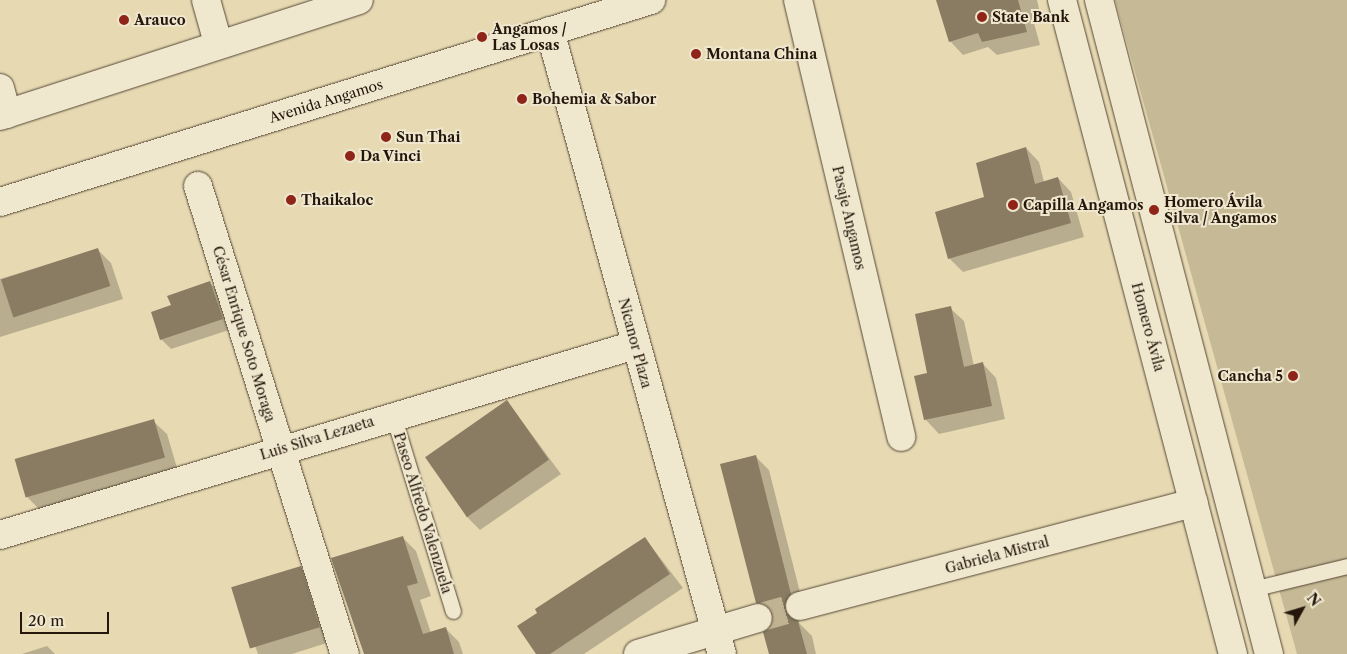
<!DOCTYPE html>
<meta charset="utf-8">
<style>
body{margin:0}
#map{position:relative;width:1347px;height:654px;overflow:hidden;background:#e7dab3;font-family:"Libre Caslon Text",serif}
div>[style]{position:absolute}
.green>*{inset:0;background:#c6b996}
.shadow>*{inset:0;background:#0003}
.building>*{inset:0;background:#897c62;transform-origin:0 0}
.street-tunnel>*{height:28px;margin-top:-14px;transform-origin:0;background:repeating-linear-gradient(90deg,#c0b391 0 28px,transparent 0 42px)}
.roads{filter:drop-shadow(0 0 1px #554735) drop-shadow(0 0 1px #554735)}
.lane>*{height:15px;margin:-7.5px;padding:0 7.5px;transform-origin:7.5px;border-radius:7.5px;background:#efe7ce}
.street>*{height:28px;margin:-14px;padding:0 14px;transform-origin:14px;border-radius:14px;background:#efe7ce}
.secondary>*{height:28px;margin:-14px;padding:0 14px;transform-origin:14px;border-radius:14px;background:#efe7ce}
.dots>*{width:14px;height:14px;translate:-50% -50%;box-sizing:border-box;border:2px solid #efe7ce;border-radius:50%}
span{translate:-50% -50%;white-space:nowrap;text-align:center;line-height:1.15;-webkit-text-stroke:4px #efe7ce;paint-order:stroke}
.poi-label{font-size:14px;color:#24160b;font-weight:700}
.left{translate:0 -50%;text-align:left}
.right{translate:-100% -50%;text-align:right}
.street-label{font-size:14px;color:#24160b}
.north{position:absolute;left:1277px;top:584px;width:50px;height:50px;-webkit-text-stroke:4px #efe7ce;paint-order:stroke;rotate:51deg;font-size:14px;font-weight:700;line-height:20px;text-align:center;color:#24160b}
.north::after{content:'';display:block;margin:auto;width:18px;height:22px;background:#24160b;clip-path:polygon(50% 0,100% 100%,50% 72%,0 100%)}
.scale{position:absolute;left:20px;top:612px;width:89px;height:22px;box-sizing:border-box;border:2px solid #24160b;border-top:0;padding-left:6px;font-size:15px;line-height:18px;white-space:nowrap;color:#24160b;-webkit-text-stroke:4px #efe7ce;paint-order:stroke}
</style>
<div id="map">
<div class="green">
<i style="clip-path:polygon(1115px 0,1347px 0,1347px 654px,1297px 654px)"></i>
</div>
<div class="shadow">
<i style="clip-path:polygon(938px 0,1037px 0,1040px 13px,1032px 16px,1040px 45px,997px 55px,988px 47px,963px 55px,950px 41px)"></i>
<i style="clip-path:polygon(1026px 148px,1039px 162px,1044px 182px,1058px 178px,1071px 192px,1084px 237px,963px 272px,949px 258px)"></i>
<i style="clip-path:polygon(97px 249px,111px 263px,123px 299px,0 337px,0 279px)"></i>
<i style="clip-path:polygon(210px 283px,219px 292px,232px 329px,171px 349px,161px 339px)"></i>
<i style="clip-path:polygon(950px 308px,964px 321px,974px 366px,983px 364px,996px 378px,1005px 419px,939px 434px,926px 420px,916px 377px,929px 374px)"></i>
<i style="clip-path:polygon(507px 401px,561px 474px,480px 530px,466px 516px)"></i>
<i style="clip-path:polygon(153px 421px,167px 434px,178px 471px,41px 511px,27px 497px)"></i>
<i style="clip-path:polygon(755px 456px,769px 470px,804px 608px,799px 623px,812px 636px,816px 654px,770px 654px,774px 617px,757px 602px)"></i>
<i style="clip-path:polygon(402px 537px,416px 551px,431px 596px,420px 600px,431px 633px,446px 629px,459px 642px,463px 654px,364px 654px)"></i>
<i style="clip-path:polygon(645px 538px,683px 588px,584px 654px,538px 654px)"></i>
<i style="clip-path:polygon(301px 568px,315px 582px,333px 641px,292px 654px,258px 654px,233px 589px)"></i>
<i style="clip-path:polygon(47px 646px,55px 654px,22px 654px)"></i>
</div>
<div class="building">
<i style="clip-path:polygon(936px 0,1018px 0,1027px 32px,982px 42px,978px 33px,949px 42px)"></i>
<i style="clip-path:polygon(1026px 147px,1035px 184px,1058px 177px,1071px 223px,948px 259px,935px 212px,984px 197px,976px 163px)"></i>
<i style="left:98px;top:248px;width:40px;height:102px;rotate:72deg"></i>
<i style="clip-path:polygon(210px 281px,223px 319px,160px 340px,151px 312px,171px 305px,167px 296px)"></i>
<i style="clip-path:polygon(951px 306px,964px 367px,983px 362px,992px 406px,924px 420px,914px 376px,927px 373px,915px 314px)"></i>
<i style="left:507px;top:400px;width:73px;height:100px;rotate:55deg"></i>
<i style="left:154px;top:419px;width:40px;height:145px;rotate:74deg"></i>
<i style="clip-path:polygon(756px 455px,791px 594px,785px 610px,798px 621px,807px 654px,769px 654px,763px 632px,773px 622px,773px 614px,768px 606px,756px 603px,720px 464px)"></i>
<i style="clip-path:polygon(403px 536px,418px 583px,407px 586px,423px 634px,446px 627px,454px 654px,364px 654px,331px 558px)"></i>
<i style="clip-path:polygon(645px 537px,670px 574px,550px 654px,536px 654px,517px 626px,537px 613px,535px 609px)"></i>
<i style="left:301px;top:566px;width:64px;height:73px;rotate:73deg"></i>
</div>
<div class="street-tunnel">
<i style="left:758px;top:618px;width:44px;rotate:-15.9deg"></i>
</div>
<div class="roads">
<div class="lane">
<i style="left:393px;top:415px;width:205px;rotate:73deg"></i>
<i style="left:1252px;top:589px;width:98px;rotate:-13.6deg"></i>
</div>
<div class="street">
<i style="left:206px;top:0;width:45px;rotate:74.4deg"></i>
<i style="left:798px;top:0;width:449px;rotate:76.7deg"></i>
<i style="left:550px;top:31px;width:646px;rotate:74.57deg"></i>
<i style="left:0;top:88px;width:27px;rotate:75deg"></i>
<i style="left:0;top:116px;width:377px;rotate:-17.9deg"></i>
<i style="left:198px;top:186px;width:491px;rotate:72.6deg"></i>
<i style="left:0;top:535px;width:663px;rotate:-16.66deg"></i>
<i style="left:800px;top:606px;width:407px;rotate:-14.7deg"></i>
<i style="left:638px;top:654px;width:125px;rotate:-16.7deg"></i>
</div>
<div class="secondary">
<i style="left:1062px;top:0;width:676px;rotate:75.35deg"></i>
<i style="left:1099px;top:0;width:676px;rotate:75.43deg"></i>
<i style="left:0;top:202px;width:682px;rotate:-17.24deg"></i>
</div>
</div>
<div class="dots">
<i style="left:982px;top:17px;background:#8f2418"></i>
<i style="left:124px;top:20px;background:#8f2418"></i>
<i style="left:482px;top:37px;background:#8f2418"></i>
<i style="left:696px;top:54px;background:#8f2418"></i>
<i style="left:522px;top:99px;background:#8f2418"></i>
<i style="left:386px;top:137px;background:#8f2418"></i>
<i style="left:350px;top:156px;background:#8f2418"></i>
<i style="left:291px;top:200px;background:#8f2418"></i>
<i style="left:1013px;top:205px;background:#8f2418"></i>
<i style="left:1154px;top:210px;background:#8f2418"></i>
<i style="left:1293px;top:376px;background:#8f2418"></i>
</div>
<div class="poi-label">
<span class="left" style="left:992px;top:17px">State Bank</span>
<span class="left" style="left:134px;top:20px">Arauco</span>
<span class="left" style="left:492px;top:37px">Angamos /<br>Las Losas</span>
<span class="left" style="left:706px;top:54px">Montana China</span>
<span class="left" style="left:532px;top:99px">Bohemia &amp; Sabor</span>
<span class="left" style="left:396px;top:137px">Sun Thai</span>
<span class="left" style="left:360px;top:156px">Da Vinci</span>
<span class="left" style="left:301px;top:200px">Thaikaloc</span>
<span class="left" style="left:1164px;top:210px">Homero Ávila<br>Silva / Angamos</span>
<span class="left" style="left:1023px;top:205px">Capilla Angamos</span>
<span class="right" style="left:1283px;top:376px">Cancha 5</span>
</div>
<div class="street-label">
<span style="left:326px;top:101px;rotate:-17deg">Avenida Angamos</span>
<span style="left:849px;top:218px;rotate:77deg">Pasaje Angamos</span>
<span style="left:1148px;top:327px;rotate:75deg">Homero Ávila</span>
<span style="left:244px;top:334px;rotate:73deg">César Enrique Soto Moraga</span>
<span style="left:635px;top:343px;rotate:75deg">Nicanor Plaza</span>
<span style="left:317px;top:438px;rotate:-17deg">Luis Silva Lezaeta</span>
<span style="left:423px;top:513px;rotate:73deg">Paseo Alfredo Valenzuela</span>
<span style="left:997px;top:555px;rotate:-15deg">Gabriela Mistral</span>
</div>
<div class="north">N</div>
<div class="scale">20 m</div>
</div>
